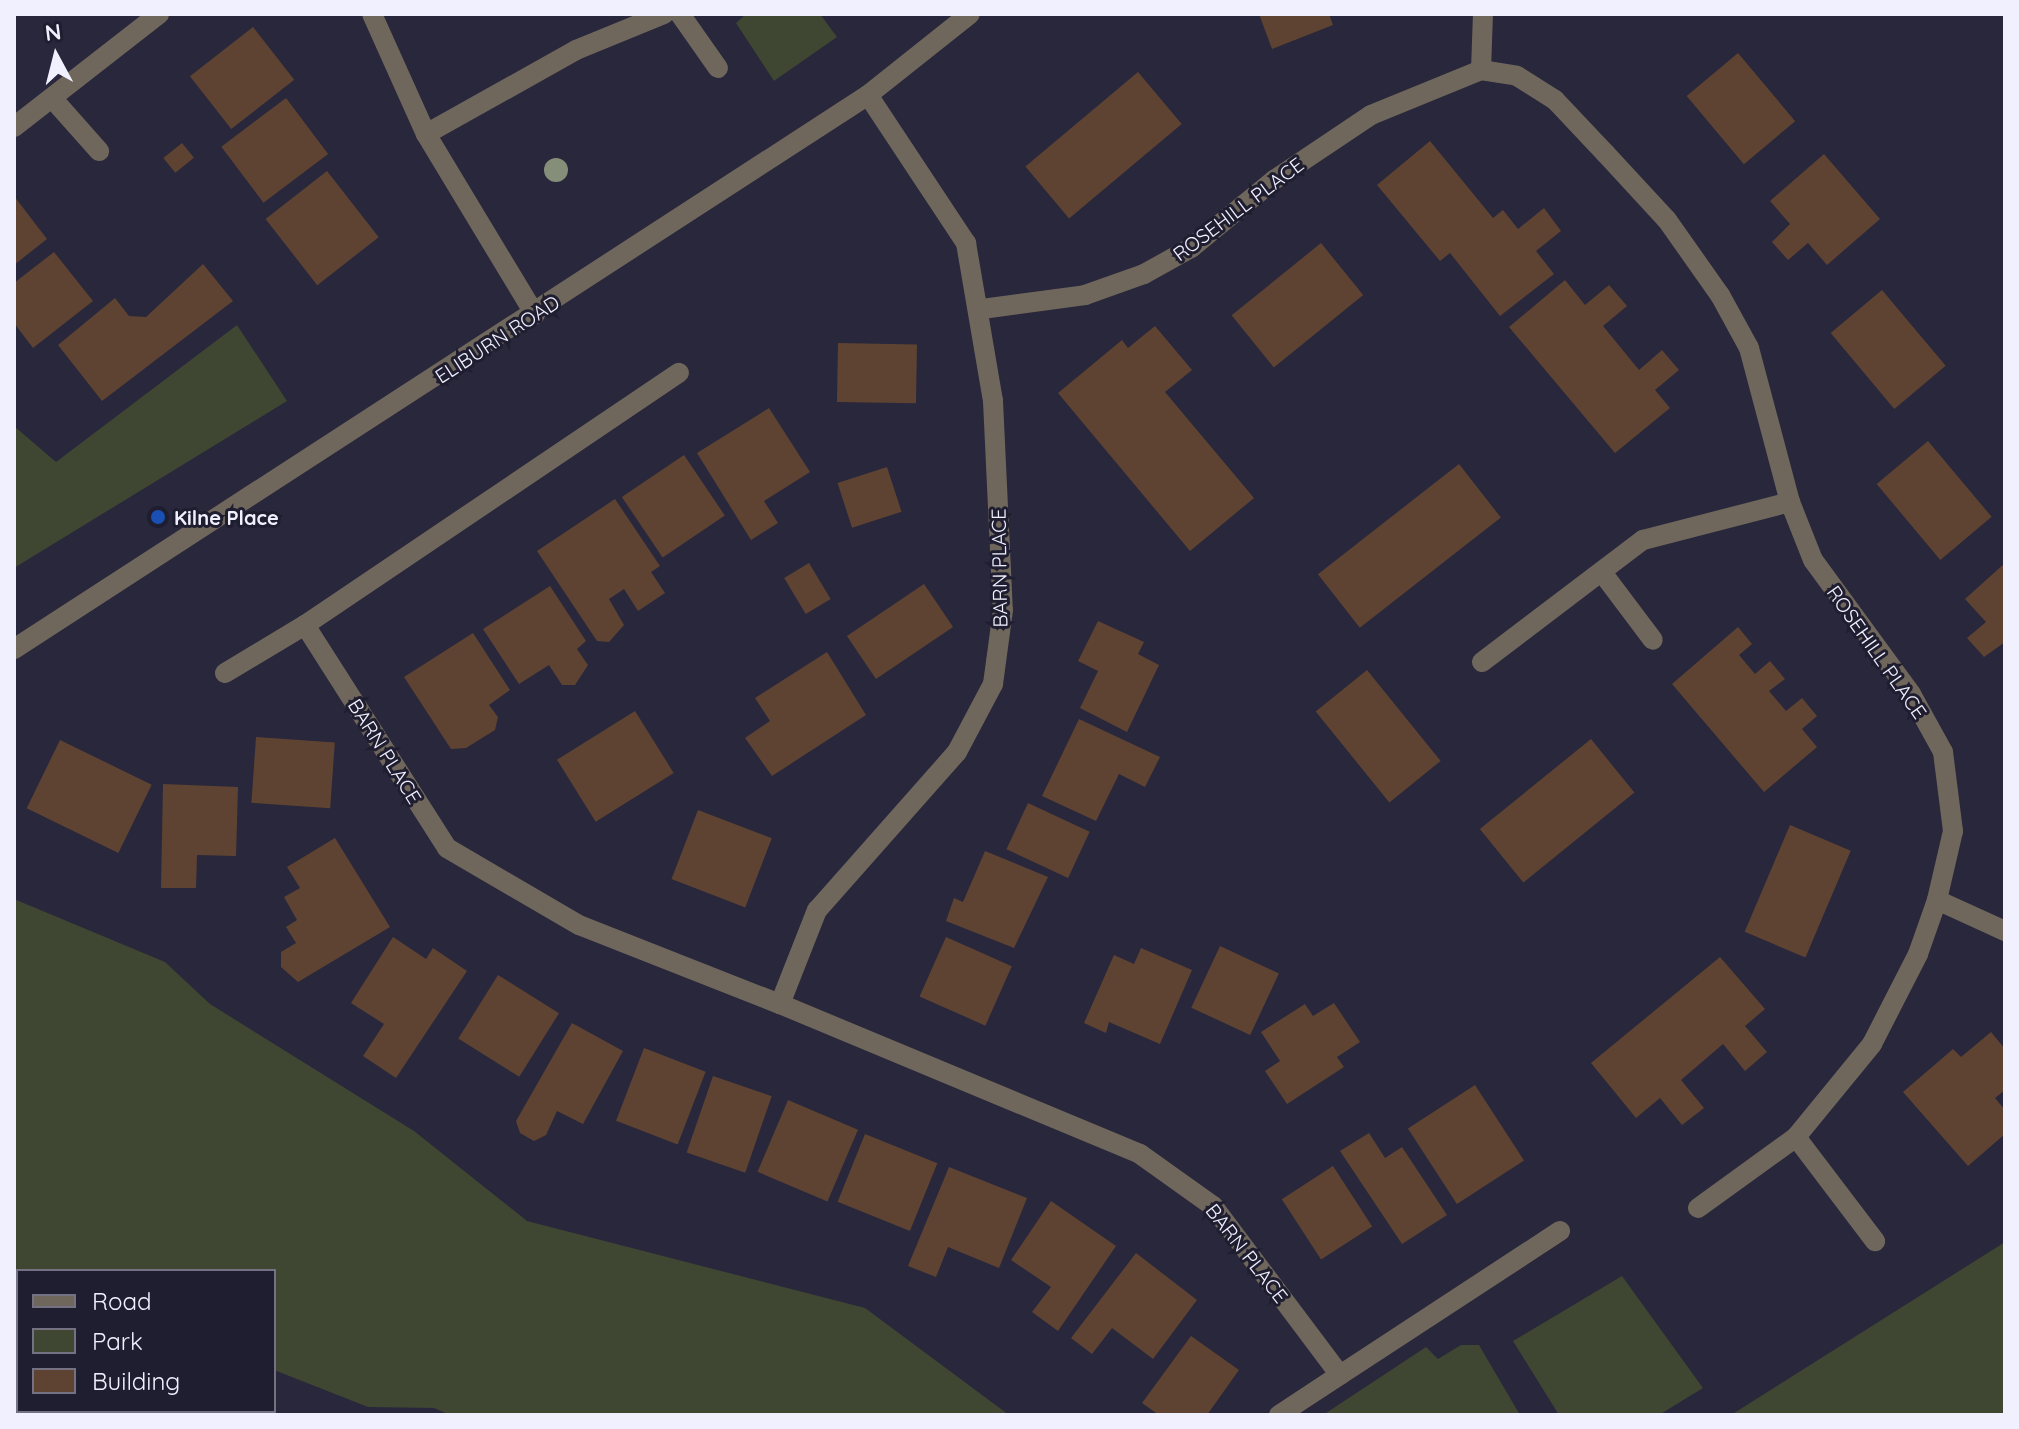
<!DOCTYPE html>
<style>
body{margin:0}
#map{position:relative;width:2019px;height:1429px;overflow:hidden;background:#29273b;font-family:Quicksand,sans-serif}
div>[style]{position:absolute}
.green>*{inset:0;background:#3f4632}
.building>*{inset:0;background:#5e4332;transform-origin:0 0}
.minor>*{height:20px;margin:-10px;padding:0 10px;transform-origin:10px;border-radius:10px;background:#70675c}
.trees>*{width:24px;height:24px;margin:-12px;border-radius:50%;background:#848e79}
.dots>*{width:22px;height:22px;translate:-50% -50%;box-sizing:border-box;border:4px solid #1f1d30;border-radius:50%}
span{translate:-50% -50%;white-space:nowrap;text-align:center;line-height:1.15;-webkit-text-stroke:6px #1f1d30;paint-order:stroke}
.street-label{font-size:20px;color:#f1f0fe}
.poi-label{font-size:20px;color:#f1f0fe;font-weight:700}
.left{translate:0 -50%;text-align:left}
.frame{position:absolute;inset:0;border:16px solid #f1f0fe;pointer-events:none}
.legend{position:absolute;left:16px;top:1269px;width:260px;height:144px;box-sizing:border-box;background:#1f1d30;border:2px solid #737182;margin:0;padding:10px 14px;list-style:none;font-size:24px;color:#f1f0fe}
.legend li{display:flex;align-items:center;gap:16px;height:40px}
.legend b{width:40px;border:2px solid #737182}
.north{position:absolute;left:16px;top:16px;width:80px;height:80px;-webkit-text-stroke:6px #1f1d30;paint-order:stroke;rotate:353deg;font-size:22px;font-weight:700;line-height:32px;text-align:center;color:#f1f0fe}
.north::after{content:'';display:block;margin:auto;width:28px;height:36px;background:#f1f0fe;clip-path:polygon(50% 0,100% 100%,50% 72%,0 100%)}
</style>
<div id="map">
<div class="green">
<i style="clip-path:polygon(746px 14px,820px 14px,837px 37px,774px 81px,736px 23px)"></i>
<i style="clip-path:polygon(237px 325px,287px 401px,14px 568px,14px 426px,56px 462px)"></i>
<i style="clip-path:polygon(14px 899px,165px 962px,210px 1004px,414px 1131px,527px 1221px,865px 1308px,1009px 1415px,450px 1415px,434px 1408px,368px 1407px,274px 1370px,274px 1271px,18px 1271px,14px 1296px)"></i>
<i style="clip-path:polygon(2005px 1242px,2005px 1415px,1731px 1415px)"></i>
<i style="clip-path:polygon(1622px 1276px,1703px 1388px,1659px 1415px,1559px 1415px,1513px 1341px)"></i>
<i style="clip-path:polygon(1461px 1345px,1479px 1345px,1520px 1415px,1323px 1415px,1426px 1347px,1438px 1359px)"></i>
</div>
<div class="building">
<i style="clip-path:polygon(1259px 14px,1329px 14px,1333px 25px,1272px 49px)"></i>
<i style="left:253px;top:27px;width:67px;height:80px;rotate:52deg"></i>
<i style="left:1738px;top:53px;width:89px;height:67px;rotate:50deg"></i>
<i style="left:1138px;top:72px;width:68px;height:147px;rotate:50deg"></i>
<i style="left:286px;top:98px;width:70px;height:81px;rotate:53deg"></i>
<i style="clip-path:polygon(1430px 141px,1493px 218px,1503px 210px,1518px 229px,1544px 208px,1561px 231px,1536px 251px,1554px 274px,1500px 316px,1450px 253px,1440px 261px,1377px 185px)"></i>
<i style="left:182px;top:143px;width:19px;height:24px;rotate:51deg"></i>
<i style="clip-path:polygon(1824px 154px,1880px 219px,1827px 265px,1808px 243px,1788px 260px,1772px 242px,1790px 224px,1770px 201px)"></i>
<i style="left:327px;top:171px;width:84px;height:78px;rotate:52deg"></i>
<i style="clip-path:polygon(14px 196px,47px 239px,14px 265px)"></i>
<i style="left:1321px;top:243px;width:67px;height:115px;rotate:51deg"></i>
<i style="clip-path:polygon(54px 252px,93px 301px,33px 348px,14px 323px,14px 283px)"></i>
<i style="clip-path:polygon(203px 264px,233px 301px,102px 401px,58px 345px,115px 298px,129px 316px,146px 317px)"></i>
<i style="clip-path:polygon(1565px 280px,1585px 305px,1609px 285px,1627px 306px,1603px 326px,1639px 370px,1662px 350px,1679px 370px,1655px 390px,1670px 408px,1615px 453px,1509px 327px)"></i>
<i style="left:1882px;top:290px;width:99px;height:67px;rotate:50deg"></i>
<i style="clip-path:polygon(1155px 326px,1192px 370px,1165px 392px,1254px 498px,1190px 551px,1058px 393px,1122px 340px,1128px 348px)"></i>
<i style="left:838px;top:343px;width:79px;height:59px;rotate:1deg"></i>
<i style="clip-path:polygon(769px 408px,810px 472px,764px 501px,778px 523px,751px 540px,697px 453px)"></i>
<i style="left:1928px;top:441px;width:99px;height:67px;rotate:50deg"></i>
<i style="left:684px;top:455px;width:73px;height:75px;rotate:56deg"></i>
<i style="left:1459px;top:464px;width:68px;height:179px;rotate:52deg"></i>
<i style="left:887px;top:467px;width:47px;height:52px;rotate:72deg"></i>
<i style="clip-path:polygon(615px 499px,660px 566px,651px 572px,665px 593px,638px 611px,624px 589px,609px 599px,624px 625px,609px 642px,597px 641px,537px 551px)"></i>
<i style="left:809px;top:563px;width:42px;height:29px;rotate:59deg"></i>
<i style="clip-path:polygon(2005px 563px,2005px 642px,1984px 657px,1967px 638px,1986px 622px,1965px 599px)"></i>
<i style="left:924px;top:584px;width:52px;height:93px;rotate:56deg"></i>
<i style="clip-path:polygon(550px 586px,586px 641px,577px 649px,588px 665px,575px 685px,562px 685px,549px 665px,519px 684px,483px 629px)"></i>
<i style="clip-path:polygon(1098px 621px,1144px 642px,1138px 654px,1159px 665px,1127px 732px,1080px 708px,1098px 671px,1078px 661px)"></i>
<i style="clip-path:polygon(1738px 627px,1752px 644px,1739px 655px,1755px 674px,1770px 661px,1785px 679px,1769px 691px,1786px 711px,1802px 698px,1817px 716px,1802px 729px,1817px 747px,1764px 792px,1672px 684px)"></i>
<i style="clip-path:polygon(473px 633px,510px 690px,489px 705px,498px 717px,495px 730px,466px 748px,451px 749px,404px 677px)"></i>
<i style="clip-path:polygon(827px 652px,866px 715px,772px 776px,745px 738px,770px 721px,755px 698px)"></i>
<i style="left:1367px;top:670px;width:117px;height:66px;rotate:51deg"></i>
<i style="left:635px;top:711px;width:73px;height:92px;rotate:58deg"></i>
<i style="clip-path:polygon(1079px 719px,1160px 757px,1145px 787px,1119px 774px,1096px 821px,1042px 796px)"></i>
<i style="left:256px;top:737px;width:79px;height:66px;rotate:4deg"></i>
<i style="left:1591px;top:739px;width:69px;height:143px;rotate:51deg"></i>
<i style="left:60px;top:740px;width:102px;height:76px;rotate:26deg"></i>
<i style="clip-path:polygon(163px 784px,238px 787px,236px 856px,197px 855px,196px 888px,161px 888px)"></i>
<i style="left:1028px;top:803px;width:68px;height:51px;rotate:25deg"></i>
<i style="left:698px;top:810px;width:79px;height:74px;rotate:21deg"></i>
<i style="left:1790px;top:825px;width:66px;height:116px;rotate:23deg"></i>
<i style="clip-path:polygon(335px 838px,390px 927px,298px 982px,281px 967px,281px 952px,296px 943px,286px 927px,297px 920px,284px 897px,300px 888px,287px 867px)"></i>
<i style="clip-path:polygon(985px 851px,1048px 877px,1014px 948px,946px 921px,954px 898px,963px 902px)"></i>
<i style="clip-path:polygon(393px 937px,426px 959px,433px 948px,467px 971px,396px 1078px,363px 1056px,384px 1024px,351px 1003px)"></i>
<i style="left:946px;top:937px;width:72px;height:65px;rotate:24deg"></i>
<i style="left:1220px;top:946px;width:65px;height:68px;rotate:25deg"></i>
<i style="clip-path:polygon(1141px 948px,1192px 970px,1160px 1044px,1109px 1022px,1106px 1033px,1084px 1023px,1114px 955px,1134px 964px)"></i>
<i style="clip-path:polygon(1720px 957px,1765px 1009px,1745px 1026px,1767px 1052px,1745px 1071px,1723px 1044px,1681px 1080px,1704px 1108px,1682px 1125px,1660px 1098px,1636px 1118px,1591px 1063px)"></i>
<i style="left:498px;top:975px;width:72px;height:75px;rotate:32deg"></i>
<i style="clip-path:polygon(1334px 1003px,1360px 1042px,1337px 1057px,1344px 1067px,1287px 1104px,1265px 1071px,1280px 1061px,1261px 1032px,1305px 1004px,1313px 1016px)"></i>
<i style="clip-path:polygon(572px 1023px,623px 1051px,583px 1124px,557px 1111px,546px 1135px,534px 1141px,520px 1133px,516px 1121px)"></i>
<i style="clip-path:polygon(1991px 1032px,2005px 1049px,2005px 1090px,1995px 1098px,2005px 1110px,2005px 1134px,1968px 1166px,1903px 1092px,1953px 1049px,1961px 1057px)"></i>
<i style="left:644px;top:1048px;width:66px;height:78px;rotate:21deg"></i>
<i style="left:713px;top:1076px;width:62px;height:81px;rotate:19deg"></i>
<i style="left:1475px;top:1085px;width:90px;height:80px;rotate:57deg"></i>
<i style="left:788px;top:1100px;width:76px;height:78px;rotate:23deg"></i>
<i style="clip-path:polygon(1369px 1133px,1385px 1158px,1402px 1147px,1447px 1215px,1402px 1244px,1340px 1151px)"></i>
<i style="left:865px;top:1134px;width:78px;height:73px;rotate:22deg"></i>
<i style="left:1333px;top:1166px;width:72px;height:61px;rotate:57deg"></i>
<i style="clip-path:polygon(949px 1167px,1027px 1198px,999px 1268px,948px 1247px,936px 1277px,908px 1266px)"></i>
<i style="clip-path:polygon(1051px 1201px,1116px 1246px,1058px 1331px,1032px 1312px,1051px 1287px,1011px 1260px)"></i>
<i style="clip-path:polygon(1136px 1253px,1197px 1300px,1153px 1359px,1112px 1328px,1092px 1354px,1071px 1338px)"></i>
<i style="clip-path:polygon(1191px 1336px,1239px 1370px,1207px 1415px,1159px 1415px,1142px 1403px)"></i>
</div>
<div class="minor">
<i style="left:372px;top:14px;width:132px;rotate:65.8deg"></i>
<i style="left:426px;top:134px;width:211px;rotate:58.9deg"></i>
<i style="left:680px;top:14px;width:66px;rotate:54.9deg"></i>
<i style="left:1481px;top:70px;width:56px;rotate:-88deg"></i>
<i style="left:868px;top:95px;width:178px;rotate:56.5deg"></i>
<i style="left:966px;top:243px;width:160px;rotate:80.3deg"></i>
<i style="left:993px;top:401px;width:209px;rotate:87.3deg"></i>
<i style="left:1003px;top:610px;width:75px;rotate:97.7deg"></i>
<i style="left:993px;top:684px;width:77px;rotate:117.9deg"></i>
<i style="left:957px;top:752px;width:211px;rotate:131.5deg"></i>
<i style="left:817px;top:910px;width:101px;rotate:111.5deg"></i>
<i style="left:780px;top:1004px;width:390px;rotate:22.6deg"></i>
<i style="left:1140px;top:1154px;width:90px;rotate:35.5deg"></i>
<i style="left:1213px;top:1206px;width:211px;rotate:53.1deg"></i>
<i style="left:1340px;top:1375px;width:263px;rotate:-33.2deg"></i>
<i style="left:52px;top:98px;width:71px;rotate:48.4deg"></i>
<i style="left:14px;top:127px;width:184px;rotate:-37.9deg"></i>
<i style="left:426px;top:134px;width:172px;rotate:-29.2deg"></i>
<i style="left:576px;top:50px;width:95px;rotate:-22.2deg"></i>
<i style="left:982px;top:309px;width:104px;rotate:-7.7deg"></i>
<i style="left:1085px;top:295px;width:63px;rotate:-19.6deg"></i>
<i style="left:1144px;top:274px;width:54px;rotate:-29deg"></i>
<i style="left:1191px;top:248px;width:107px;rotate:-39.3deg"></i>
<i style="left:1274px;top:180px;width:117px;rotate:-33.8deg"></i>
<i style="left:1371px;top:115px;width:119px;rotate:-22.2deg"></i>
<i style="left:1481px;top:70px;width:36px;rotate:9deg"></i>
<i style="left:1517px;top:76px;width:45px;rotate:32.3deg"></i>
<i style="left:1555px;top:100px;width:74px;rotate:46.6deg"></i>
<i style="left:1606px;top:154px;width:90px;rotate:47.3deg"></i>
<i style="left:1667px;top:220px;width:92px;rotate:54.8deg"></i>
<i style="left:1720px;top:295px;width:60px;rotate:61.3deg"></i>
<i style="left:1749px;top:348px;width:159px;rotate:75.1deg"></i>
<i style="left:1790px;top:502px;width:62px;rotate:68.4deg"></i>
<i style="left:1813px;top:560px;width:166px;rotate:53.8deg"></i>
<i style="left:1911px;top:694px;width:66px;rotate:61.1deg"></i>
<i style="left:1943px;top:752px;width:80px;rotate:82.8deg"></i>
<i style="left:1953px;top:831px;width:71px;rotate:103.1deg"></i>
<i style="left:1937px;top:900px;width:75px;rotate:24.5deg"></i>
<i style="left:1604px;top:575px;width:81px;rotate:53deg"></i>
<i style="left:305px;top:625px;width:451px;rotate:-34deg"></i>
<i style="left:14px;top:649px;width:1018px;rotate:-32.97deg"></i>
<i style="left:868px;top:95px;width:130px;rotate:-38.5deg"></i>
<i style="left:1482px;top:662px;width:202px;rotate:-37.2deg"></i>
<i style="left:1643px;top:540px;width:152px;rotate:-14.5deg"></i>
<i style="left:225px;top:673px;width:93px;rotate:-31deg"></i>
<i style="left:305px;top:625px;width:264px;rotate:57.5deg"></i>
<i style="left:447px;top:848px;width:153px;rotate:30.3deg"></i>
<i style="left:579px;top:925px;width:216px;rotate:21.5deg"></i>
<i style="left:1796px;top:1137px;width:131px;rotate:52.8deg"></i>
<i style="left:1698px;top:1208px;width:121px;rotate:-35.9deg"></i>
<i style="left:1796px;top:1137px;width:120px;rotate:-50.7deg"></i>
<i style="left:1872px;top:1044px;width:101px;rotate:-62.9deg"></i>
<i style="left:1918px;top:954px;width:57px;rotate:-70.6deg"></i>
<i style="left:1279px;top:1415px;width:73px;rotate:-33.3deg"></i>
</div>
<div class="trees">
<i style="left:556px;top:170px"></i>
</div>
<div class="dots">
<i style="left:158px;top:517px;background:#1a4fb4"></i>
</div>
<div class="street-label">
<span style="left:1238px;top:209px;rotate:-37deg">ROSEHILL PLACE</span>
<span style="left:497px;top:339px;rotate:-33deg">ELIBURN ROAD</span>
<span style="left:999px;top:568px;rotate:-91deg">BARN PLACE</span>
<span style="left:1877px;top:652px;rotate:55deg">ROSEHILL PLACE</span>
<span style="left:385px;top:751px;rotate:58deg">BARN PLACE</span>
<span style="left:1247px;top:1253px;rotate:52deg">BARN PLACE</span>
</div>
<div class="poi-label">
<span class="left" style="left:174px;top:517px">Kilne Place</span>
</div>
<div class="frame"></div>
<ul class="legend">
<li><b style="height:10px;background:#70675c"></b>Road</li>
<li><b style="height:22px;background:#3f4632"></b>Park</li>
<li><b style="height:22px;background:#5e4332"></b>Building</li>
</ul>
<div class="north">N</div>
</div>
